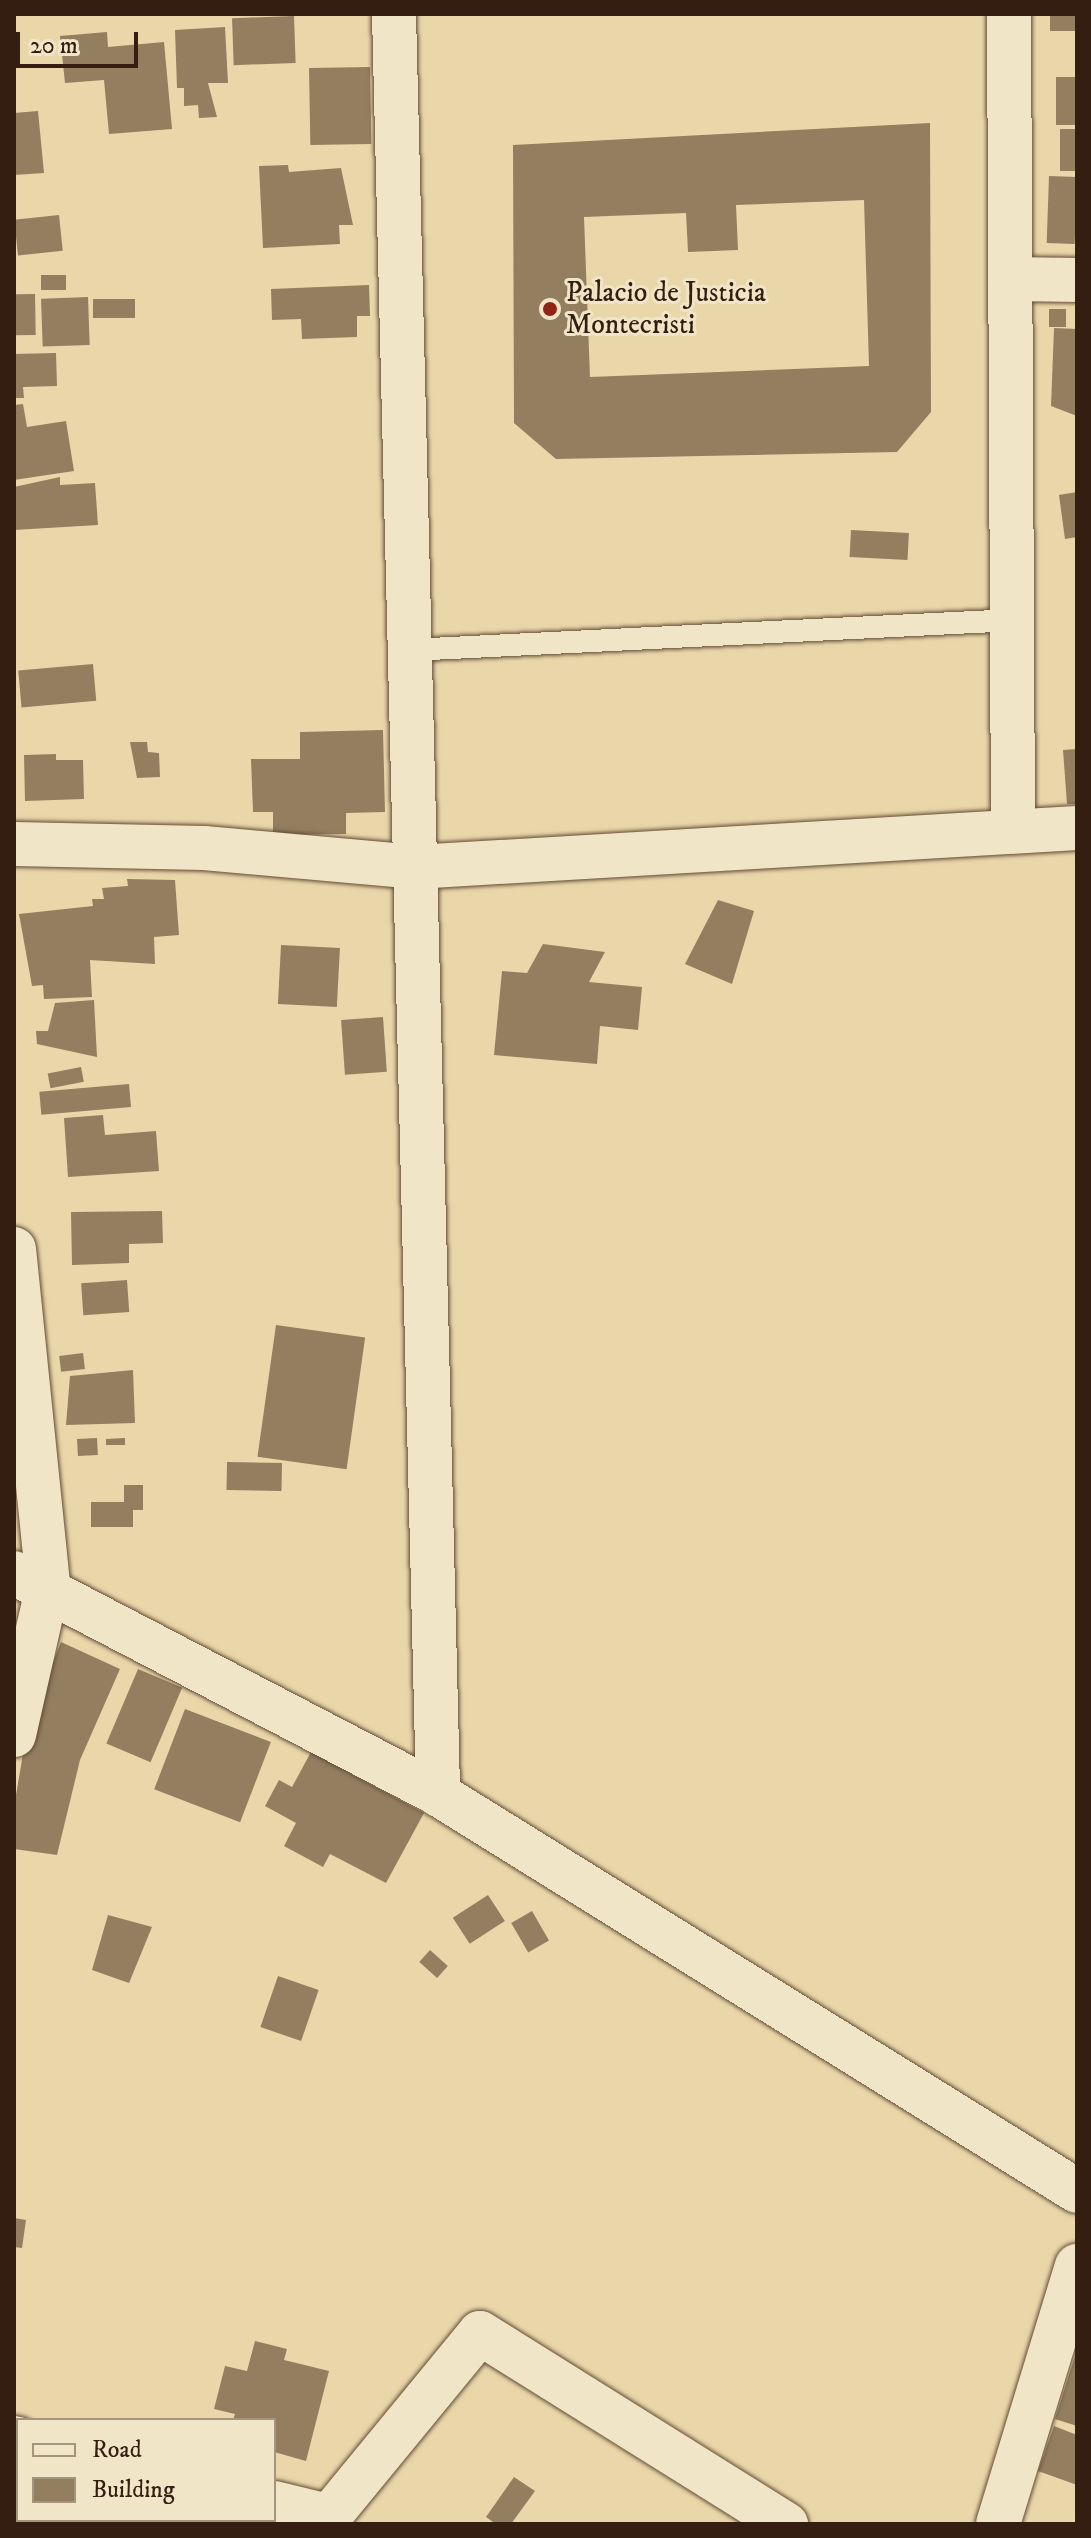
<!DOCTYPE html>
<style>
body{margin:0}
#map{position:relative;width:1091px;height:2538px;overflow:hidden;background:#ead7a9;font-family:"IM FELL DW Pica",serif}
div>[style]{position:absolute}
.building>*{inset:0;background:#937e60;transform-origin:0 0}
.roads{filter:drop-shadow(0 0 2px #624c37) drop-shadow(0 0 2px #624c37)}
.service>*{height:22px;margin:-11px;padding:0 11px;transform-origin:11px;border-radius:11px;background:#f1e5c7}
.minor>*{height:44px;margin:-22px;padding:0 22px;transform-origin:22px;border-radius:22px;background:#f1e5c7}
.dots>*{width:22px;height:22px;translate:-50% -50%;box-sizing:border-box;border:4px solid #f1e5c7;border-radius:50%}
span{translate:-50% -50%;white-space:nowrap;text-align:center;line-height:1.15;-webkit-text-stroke:6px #f1e5c7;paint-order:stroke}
.poi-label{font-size:28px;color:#341d11}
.left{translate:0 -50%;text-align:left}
.frame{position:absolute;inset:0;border:16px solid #341d11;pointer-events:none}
.legend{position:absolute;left:16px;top:2418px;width:260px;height:104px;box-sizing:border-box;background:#f1e5c7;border:2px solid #a5957e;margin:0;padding:10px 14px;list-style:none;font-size:24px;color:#341d11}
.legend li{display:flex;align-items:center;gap:16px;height:40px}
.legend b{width:40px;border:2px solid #a5957e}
.scale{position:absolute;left:16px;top:32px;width:122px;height:36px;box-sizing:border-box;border:4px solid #341d11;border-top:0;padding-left:10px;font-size:24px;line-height:28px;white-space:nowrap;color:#341d11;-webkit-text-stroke:6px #f1e5c7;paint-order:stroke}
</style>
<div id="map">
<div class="building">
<i style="left:1050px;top:14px;width:27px;height:17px"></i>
<i style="left:294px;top:16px;width:47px;height:62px;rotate:88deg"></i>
<i style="clip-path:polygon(225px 27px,228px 83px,208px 83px,217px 117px,199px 118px,198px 105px,184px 106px,184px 88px,177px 88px,175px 30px)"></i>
<i style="clip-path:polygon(107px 32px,108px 47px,164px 42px,172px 129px,109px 134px,104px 80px,65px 83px,60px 36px)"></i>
<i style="left:370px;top:67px;width:77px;height:61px;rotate:89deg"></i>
<i style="left:1056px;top:77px;width:21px;height:48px"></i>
<i style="clip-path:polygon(38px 111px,44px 173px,14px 175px,14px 113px)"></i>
<i style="clip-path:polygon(evenodd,930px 123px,931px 412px,897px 452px,556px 459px,514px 423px,513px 145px,930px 123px,864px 200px,869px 366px,590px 377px,584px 217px,686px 213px,688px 252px,738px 250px,736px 205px,864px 200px)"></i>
<i style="left:1077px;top:129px;width:42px;height:17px;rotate:90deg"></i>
<i style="clip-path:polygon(288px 165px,289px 172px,341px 168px,353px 225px,339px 225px,340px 244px,263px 248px,259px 166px)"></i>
<i style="left:1049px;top:176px;width:28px;height:67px;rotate:2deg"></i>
<i style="left:59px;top:215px;width:36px;height:45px;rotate:84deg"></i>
<i style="left:66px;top:275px;width:15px;height:25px;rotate:90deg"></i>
<i style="clip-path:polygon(369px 285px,370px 316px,357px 316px,357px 337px,302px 339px,301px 319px,272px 320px,271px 289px)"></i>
<i style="left:35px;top:294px;width:41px;height:21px;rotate:89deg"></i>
<i style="left:88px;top:297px;width:48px;height:47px;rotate:88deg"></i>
<i style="left:135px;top:299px;width:19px;height:42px;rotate:90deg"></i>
<i style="left:1049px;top:309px;width:17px;height:18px"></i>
<i style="clip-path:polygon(1054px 328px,1077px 329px,1077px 416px,1051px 406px)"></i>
<i style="clip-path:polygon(56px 353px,57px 386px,23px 387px,24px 398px,14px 398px,14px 354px)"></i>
<i style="clip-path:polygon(23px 404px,27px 427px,66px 421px,74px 471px,14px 480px,14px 405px)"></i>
<i style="clip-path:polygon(60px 477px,60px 485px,95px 483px,98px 525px,14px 530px,14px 487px)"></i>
<i style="clip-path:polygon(1077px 492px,1077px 537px,1065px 539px,1059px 495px)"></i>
<i style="left:851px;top:530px;width:58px;height:27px;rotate:3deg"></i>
<i style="left:93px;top:664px;width:37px;height:75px;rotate:85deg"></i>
<i style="clip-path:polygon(383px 730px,385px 812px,346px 813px,346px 834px,273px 835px,273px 812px,253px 812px,251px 759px,300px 759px,300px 732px)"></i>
<i style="clip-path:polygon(130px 742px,147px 742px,148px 752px,159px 753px,160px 777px,137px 778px)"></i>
<i style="clip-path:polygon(1077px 749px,1077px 804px,1067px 804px,1063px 750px)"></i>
<i style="clip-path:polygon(56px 754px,56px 760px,83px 760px,84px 799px,25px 801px,24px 755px)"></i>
<i style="clip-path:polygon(127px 879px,175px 880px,179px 935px,154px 937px,155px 964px,90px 960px,92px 997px,44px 999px,43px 985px,32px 986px,19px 914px,93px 906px,92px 899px,104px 899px,102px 888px,128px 886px)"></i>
<i style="clip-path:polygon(718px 900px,754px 911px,732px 984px,685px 964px)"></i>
<i style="clip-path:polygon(543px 944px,605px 952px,589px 982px,642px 987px,638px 1030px,600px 1026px,597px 1064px,494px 1055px,502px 971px,527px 973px)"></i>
<i style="left:281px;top:945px;width:59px;height:59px;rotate:3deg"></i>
<i style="clip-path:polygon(94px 1000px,97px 1057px,37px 1044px,36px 1031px,48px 1031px,55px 1003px)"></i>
<i style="left:383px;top:1017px;width:55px;height:42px;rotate:86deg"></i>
<i style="left:81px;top:1067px;width:15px;height:34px;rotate:79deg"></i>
<i style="left:129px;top:1084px;width:23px;height:90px;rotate:85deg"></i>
<i style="clip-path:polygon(103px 1115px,105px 1135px,156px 1131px,159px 1171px,68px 1177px,64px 1118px)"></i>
<i style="clip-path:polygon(162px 1211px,163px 1243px,129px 1244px,129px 1263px,72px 1265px,71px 1212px)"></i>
<i style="left:127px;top:1280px;width:32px;height:46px;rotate:86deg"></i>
<i style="left:276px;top:1325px;width:90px;height:133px;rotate:8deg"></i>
<i style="left:83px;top:1353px;width:16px;height:24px;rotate:83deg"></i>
<i style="clip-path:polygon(133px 1370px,135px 1423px,66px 1425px,70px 1376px)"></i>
<i style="left:97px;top:1438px;width:17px;height:20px;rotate:87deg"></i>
<i style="clip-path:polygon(125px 1438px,125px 1445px,106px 1445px,106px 1439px)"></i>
<i style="left:227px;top:1462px;width:55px;height:28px;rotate:1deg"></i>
<i style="clip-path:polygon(124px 1485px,143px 1485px,143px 1510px,133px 1510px,133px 1527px,91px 1527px,91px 1502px,124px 1502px)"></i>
<i style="clip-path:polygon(61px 1642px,120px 1669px,80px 1760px,57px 1855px,14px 1849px,14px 1807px,27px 1730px)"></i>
<i style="left:138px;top:1669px;width:48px;height:81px;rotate:23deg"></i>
<i style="left:185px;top:1709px;width:92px;height:86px;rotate:21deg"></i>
<i style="clip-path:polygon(311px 1752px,424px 1813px,386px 1883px,330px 1854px,323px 1867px,284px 1846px,296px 1823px,265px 1806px,279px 1780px,292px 1787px)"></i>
<i style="left:488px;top:1895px;width:31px;height:42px;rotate:57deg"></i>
<i style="left:532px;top:1911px;width:34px;height:24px;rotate:60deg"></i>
<i style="clip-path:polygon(108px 1915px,152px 1927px,129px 1983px,92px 1970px)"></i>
<i style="left:430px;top:1950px;width:24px;height:16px;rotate:42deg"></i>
<i style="left:278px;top:1976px;width:43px;height:54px;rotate:19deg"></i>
<i style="clip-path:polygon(14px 2218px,26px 2220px,22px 2248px,14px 2247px)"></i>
<i style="clip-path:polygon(255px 2341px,287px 2349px,284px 2360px,329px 2371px,306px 2461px,274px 2452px,274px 2420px,233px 2420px,235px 2414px,214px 2409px,225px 2366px,247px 2371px)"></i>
<i style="clip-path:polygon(1076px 2353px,1077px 2354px,1077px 2426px,1055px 2419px)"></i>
<i style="clip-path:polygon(1054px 2426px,1077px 2435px,1077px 2485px,1038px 2471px)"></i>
<i style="clip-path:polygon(514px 2477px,535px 2491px,511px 2524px,496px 2524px,486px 2517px)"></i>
<i style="clip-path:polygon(14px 2481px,18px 2520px,39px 2524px,14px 2524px)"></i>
</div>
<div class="roads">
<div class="service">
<i style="left:410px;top:650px;width:606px;rotate:-2.84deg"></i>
</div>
<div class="minor">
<i style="left:394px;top:14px;width:1781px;rotate:88.58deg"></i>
<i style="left:1009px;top:14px;width:814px;rotate:89.72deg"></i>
<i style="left:1012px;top:279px;width:65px;rotate:0.9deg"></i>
<i style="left:14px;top:844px;width:190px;rotate:1.2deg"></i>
<i style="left:204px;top:848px;width:212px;rotate:5.1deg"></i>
<i style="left:415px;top:867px;width:663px;rotate:-3.37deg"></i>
<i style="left:14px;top:1249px;width:338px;rotate:84.2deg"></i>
<i style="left:48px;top:1585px;width:154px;rotate:102.8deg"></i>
<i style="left:14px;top:1573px;width:478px;rotate:27.5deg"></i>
<i style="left:438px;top:1794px;width:752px;rotate:31.85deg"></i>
<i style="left:14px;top:2438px;width:4px;rotate:14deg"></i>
<i style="left:274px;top:2503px;width:56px;rotate:13.5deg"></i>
<i style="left:56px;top:2524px;width:4px;rotate:-76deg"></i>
<i style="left:323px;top:2524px;width:247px;rotate:-50.6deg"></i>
<i style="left:480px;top:2333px;width:361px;rotate:32deg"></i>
<i style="left:998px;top:2524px;width:270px;rotate:-73deg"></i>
</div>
</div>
<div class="dots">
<i style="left:550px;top:309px;background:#8f2418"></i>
</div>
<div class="poi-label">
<span class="left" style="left:566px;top:309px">Palacio de Justicia<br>Montecristi</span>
</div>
<div class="frame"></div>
<ul class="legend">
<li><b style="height:10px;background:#f1e5c7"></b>Road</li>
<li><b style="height:22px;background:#937e60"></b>Building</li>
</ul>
<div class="scale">20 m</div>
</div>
